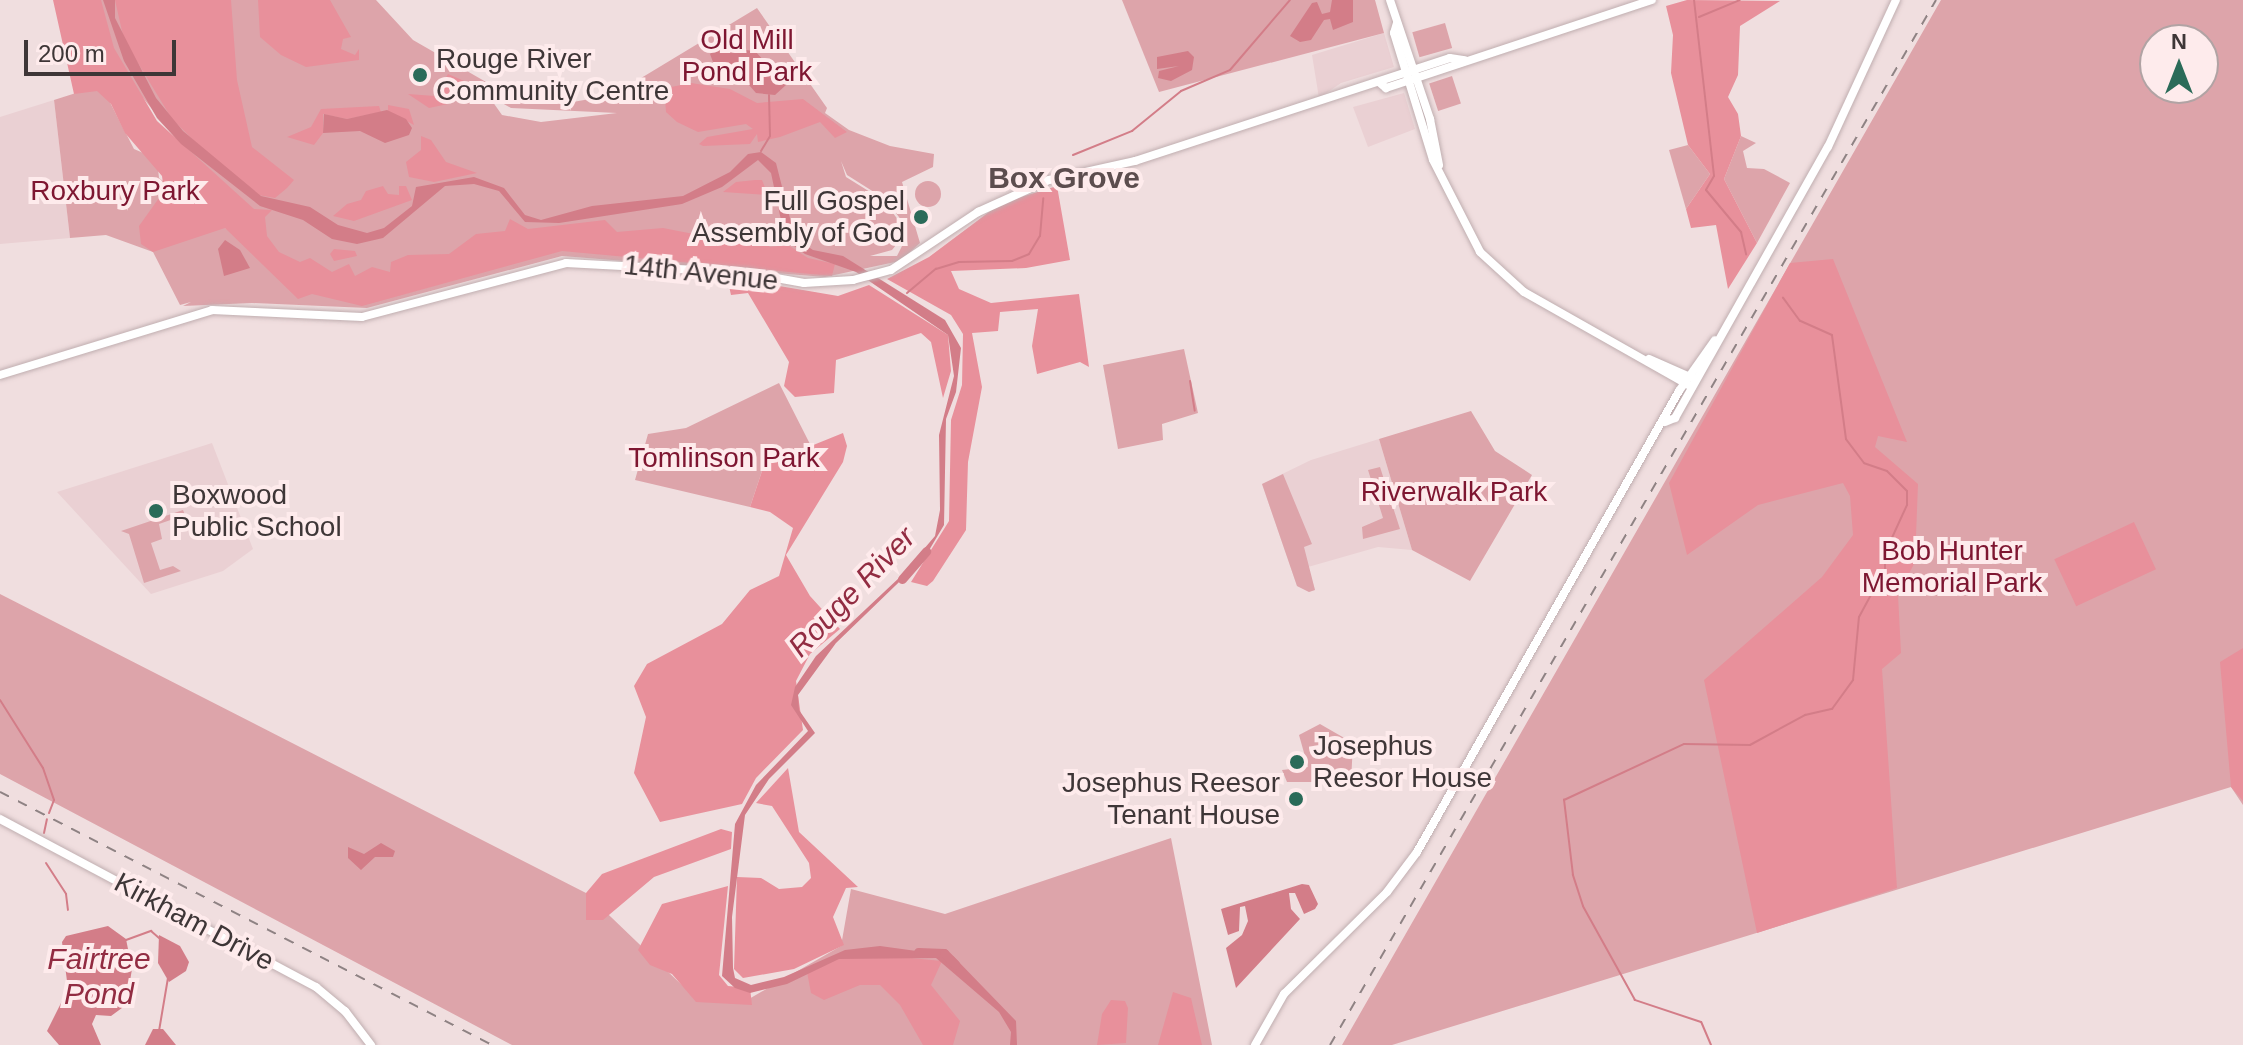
<!DOCTYPE html>
<style>
body{margin:0}
#map{position:relative;width:2243px;height:1045px;overflow:hidden;background:#f0dedf;font-family:Arial,sans-serif}
div>[style]{position:absolute}
.built>*{inset:0;background:#ead0d3}
.green>*{inset:0;background:#dda4aa;transform-origin:0 0}
.round{border-radius:50%}
.forest>*{inset:0;background:#e8909b;transform-origin:0 0}
.water>*{inset:0;background:#d37d88}
.stream>*{height:2px;margin:-1px;padding:0 1px;transform-origin:1px;border-radius:1px;background:#d37d88}
.river>*{height:9px;margin:-4.5px;padding:0 4.5px;transform-origin:4.5px;border-radius:4.5px;background:#d37d88}
.roads{filter:drop-shadow(0 0 2px #c0aeb0) drop-shadow(0 0 2px #c0aeb0)}
.secondary>*{height:8px;margin:-4px;padding:0 4px;transform-origin:4px;border-radius:4px;background:#fff}
.rail>*{height:2px;margin-top:-1px;transform-origin:0;background:repeating-linear-gradient(90deg,#8e8283 0 10px,transparent 0 20px)}
.dots>*{width:22px;height:22px;translate:-50% -50%;box-sizing:border-box;border:4px solid #feebec;border-radius:50%}
span{translate:-50% -50%;white-space:nowrap;text-align:center;line-height:1.15;-webkit-text-stroke:8px #feebec;paint-order:stroke}
.park-label{font-size:28px;color:#7e1631}
.poi-label{font-size:28px;color:#3e3637}
.left{translate:0 -50%;text-align:left}
.right{translate:-100% -50%;text-align:right}
.street-label{font-size:28px;color:#3e3637}
.neighbourhood-label{font-size:30px;color:#5c4d4e;font-weight:700}
.water-label{font-size:30px;color:#922c42;font-style:italic}
.north{position:absolute;left:2139px;top:24px;width:80px;height:80px;box-sizing:border-box;background:#feebec;border:2px solid #b1a3a4;border-radius:50%;rotate:0deg;font-size:22px;font-weight:700;line-height:32px;text-align:center;color:#3e3637}
.north::after{content:'';display:block;margin:auto;width:28px;height:36px;background:#2b6b59;clip-path:polygon(50% 0,100% 100%,50% 72%,0 100%)}
.scale{position:absolute;left:24px;top:40px;width:152px;height:36px;box-sizing:border-box;border:4px solid #3e3637;border-top:0;padding-left:10px;font-size:24px;line-height:28px;white-space:nowrap;color:#3e3637;-webkit-text-stroke:6px #feebec;paint-order:stroke}
</style>
<div id="map">
<div class="built">
<i style="clip-path:polygon(1384px 33px,1394px 67px,1341px 83px,1319px 98px,1312px 55px)"></i>
<i style="clip-path:polygon(1404px 93px,1415px 129px,1368px 147px,1353px 107px)"></i>
<i style="clip-path:polygon(54px 100px,70px 238px,0 244px,0 117px)"></i>
<i style="clip-path:polygon(1379px 439px,1412px 550px,1378px 547px,1308px 567px,1315px 590px,1309px 592px,1297px 586px,1262px 484px,1311px 460px)"></i>
<i style="clip-path:polygon(212px 443px,253px 549px,223px 571px,151px 594px,57px 492px)"></i>
</div>
<div class="green">
<i style="clip-path:polygon(evenodd,93px 0,376px 0,413px 40px,493px 86px,519px 96px,567px 103px,613px 95px,757px 8px,827px 108px,825px 113px,849px 130px,890px 146px,934px 154px,933px 167px,902px 182px,920px 243px,900px 261px,825px 277px,562px 256px,367px 308px,252px 303px,183px 306px,191px 302px,180px 305px,153px 252px,106px 235px,70px 238px,54px 100px,101px 85px,134px 149px,157px 159px,159px 178px,232px 233px,216px 187px,111px 59px,93px 0,463px 81px,511px 108px,617px 113px,541px 122px,502px 115px,490px 98px,463px 81px,93px 0,841px 161px,847px 175px,885px 199px,902px 221px,906px 238px,897px 256px,870px 256px,892px 250px,900px 240px,899px 221px,883px 200px,846px 177px,841px 161px)"></i>
<i style="clip-path:polygon(1122px 0,1375px 0,1384px 33px,1159px 92px)"></i>
<i style="clip-path:polygon(evenodd,1941px 0,2243px 0,2243px 805px,2231px 787px,1392px 1045px,1342px 1045px,1941px 0,2155px 40px,2203px 40px,2203px 88px,2155px 88px,2155px 40px)"></i>
<i style="left:1445px;top:23px;width:26px;height:34px;rotate:74deg"></i>
<i style="left:1452px;top:76px;width:29px;height:24px;rotate:72deg"></i>
<i style="clip-path:polygon(1741px 136px,1756px 143px,1743px 151px,1747px 168px,1764px 169px,1790px 183px,1757px 243px,1724px 179px)"></i>
<i style="clip-path:polygon(1688px 145px,1710px 174px,1686px 209px,1669px 150px)"></i>
<i class="round" style="left:915px;top:181px;width:26px;height:26px"></i>
<i style="clip-path:polygon(1184px 349px,1198px 413px,1162px 424px,1163px 440px,1118px 449px,1103px 365px)"></i>
<i style="clip-path:polygon(779px 383px,811px 446px,764px 465px,750px 507px,635px 480px,648px 434px,686px 428px)"></i>
<i style="clip-path:polygon(1471px 411px,1495px 451px,1532px 475px,1470px 581px,1412px 550px,1379px 439px)"></i>
<i style="clip-path:polygon(1380px 467px,1400px 529px,1363px 539px,1362px 527px,1383px 518px,1368px 470px)"></i>
<i style="clip-path:polygon(1283px 474px,1312px 544px,1304px 547px,1315px 590px,1309px 592px,1297px 586px,1262px 484px)"></i>
<i style="clip-path:polygon(183px 510px,185px 515px,159px 524px,162px 539px,151px 543px,160px 570px,173px 566px,181px 571px,144px 583px,129px 534px,121px 531px)"></i>
<i style="clip-path:polygon(0 594px,586px 893px,687px 990px,742px 1003px,841px 946px,851px 889px,945px 914px,1171px 838px,1212px 1045px,512px 1045px,0 774px)"></i>
<i style="clip-path:polygon(1320px 724px,1353px 743px,1351px 782px,1287px 782px,1282px 770px,1308px 767px,1299px 735px)"></i>
</div>
<div class="forest">
<i style="clip-path:polygon(53px 0,101px 0,114px 48px,157px 121px,254px 209px,272px 210px,265px 217px,267px 236px,279px 252px,300px 262px,310px 258px,332px 272px,349px 264px,355px 276px,372px 267px,390px 272px,391px 262px,408px 255px,449px 254px,476px 234px,505px 231px,510px 219px,528px 229px,605px 220px,617px 232px,663px 228px,714px 238px,757px 238px,770px 247px,788px 245px,808px 258px,835px 264px,832px 276px,562px 251px,362px 306px,312px 294px,298px 299px,225px 228px,153px 252px,141px 244px,139px 226px,164px 191px,162px 176px,125px 133px,111px 104px,97px 91px,74px 94px)"></i>
<i style="clip-path:polygon(115px 0,231px 0,237px 80px,252px 147px,294px 180px,287px 188px,275px 198px,258px 195px,231px 177px,172px 119px,124px 40px)"></i>
<i style="clip-path:polygon(258px 0,330px 0,351px 37px,343px 39px,341px 49px,355px 55px,359px 49px,359px 60px,306px 67px,281px 55px,260px 37px)"></i>
<i style="clip-path:polygon(1687px 0,1780px 1px,1740px 26px,1738px 75px,1728px 97px,1738px 114px,1741px 136px,1724px 179px,1757px 243px,1728px 289px,1716px 225px,1691px 228px,1686px 209px,1710px 174px,1688px 145px,1671px 73px,1673px 35px,1666px 6px)"></i>
<i style="clip-path:polygon(448px 74px,485px 90px,489px 97px,467px 96px,470px 90px,458px 84px,449px 90px,448px 104px,429px 108px,408px 94px,435px 96px)"></i>
<i style="clip-path:polygon(691px 83px,730px 89px,757px 103px,803px 99px,847px 132px,835px 138px,820px 122px,780px 137px,758px 142px,757px 134px,750px 144px,703px 146px,699px 144px,707px 137px,753px 129px,746px 124px,698px 132px,677px 122px,666px 112px,665px 99px,671px 87px)"></i>
<i style="clip-path:polygon(388px 105px,409px 109px,414px 125px,388px 111px)"></i>
<i style="clip-path:polygon(379px 106px,381px 112px,347px 119px,323px 114px,323px 133px,314px 145px,287px 137px,311px 127px,321px 109px)"></i>
<i style="clip-path:polygon(421px 136px,431px 140px,446px 162px,477px 173px,434px 182px,409px 177px,406px 162px,421px 150px)"></i>
<i style="clip-path:polygon(755px 180px,762px 180px,768px 195px,723px 192px,736px 182px)"></i>
<i style="clip-path:polygon(383px 186px,388px 194px,399px 195px,399px 186px,406px 186px,412px 200px,354px 221px,333px 216px,347px 204px,361px 200px,366px 191px)"></i>
<i style="clip-path:polygon(1057px 186px,1070px 260px,1026px 268px,951px 271px,959px 289px,991px 303px,1079px 294px,1089px 367px,1080px 362px,1037px 374px,1032px 346px,1038px 309px,1000px 312px,998px 331px,972px 333px,982px 387px,968px 462px,966px 530px,933px 581px,927px 586px,911px 582px,949px 521px,951px 420px,962px 385px,963px 334px,951px 315px,887px 279px,929px 257px,1001px 203px)"></i>
<i style="clip-path:polygon(334px 249px,355px 251px,357px 256px,334px 261px,330px 254px)"></i>
<i style="clip-path:polygon(1833px 259px,1907px 442px,1878px 436px,1875px 447px,1918px 484px,1915px 562px,1898px 595px,1901px 653px,1882px 669px,1897px 888px,1757px 933px,1704px 680px,1822px 577px,1853px 535px,1850px 496px,1843px 483px,1758px 505px,1687px 555px,1669px 483px,1790px 263px)"></i>
<i style="clip-path:polygon(727px 277px,838px 296px,869px 285px,948px 335px,951px 371px,943px 398px,931px 342px,921px 333px,836px 360px,834px 393px,795px 397px,784px 386px,789px 362px,748px 293px,731px 295px)"></i>
<i style="clip-path:polygon(843px 433px,847px 446px,843px 462px,786px 555px,810px 596px,840px 629px,810px 654px,796px 681px,803px 730px,756px 778px,742px 804px,660px 822px,634px 773px,646px 717px,634px 686px,647px 664px,722px 624px,750px 590px,779px 576px,793px 528px,770px 512px,750px 507px,764px 465px)"></i>
<i style="left:2134px;top:522px;width:52px;height:88px;rotate:65deg"></i>
<i style="clip-path:polygon(2243px 648px,2243px 801px,2231px 787px,2220px 662px)"></i>
<i style="clip-path:polygon(788px 768px,799px 832px,858px 887px,846px 888px,833px 917px,844px 945px,794px 969px,743px 978px,734px 969px,737px 877px,761px 878px,779px 889px,802px 887px,811px 878px,809px 863px,772px 806px,756px 803px)"></i>
<i style="clip-path:polygon(721px 829px,732px 832px,731px 849px,654px 877px,603px 920px,586px 920px,586px 893px,602px 874px)"></i>
<i style="clip-path:polygon(728px 886px,719px 975px,728px 986px,750px 988px,752px 1005px,696px 1002px,672px 974px,650px 965px,638px 950px,662px 904px)"></i>
<i style="clip-path:polygon(878px 955px,942px 961px,931px 985px,960px 1021px,953px 1045px,923px 1045px,900px 1005px,880px 985px,860px 985px,824px 1000px,811px 993px,807px 972px,839px 958px)"></i>
<i style="clip-path:polygon(1173px 992px,1191px 998px,1202px 1045px,1158px 1045px)"></i>
<i style="clip-path:polygon(1111px 1000px,1125px 1001px,1128px 1008px,1126px 1043px,1097px 1045px,1102px 1014px)"></i>
</div>
<div class="water">
<i style="clip-path:polygon(103px 0,115px 0,115px 18px,156px 98px,183px 131px,261px 196px,310px 207px,338px 225px,367px 233px,384px 228px,412px 206px,416px 187px,474px 177px,504px 188px,525px 215px,541px 220px,592px 206px,683px 196px,730px 172px,748px 154px,761px 152px,776px 163px,795px 238px,813px 250px,843px 256px,945px 320px,961px 348px,956px 392px,946px 419px,944px 525px,925px 557px,836px 643px,798px 695px,799px 710px,815px 733px,769px 779px,745px 815px,732px 917px,733px 968px,735px 978px,751px 985px,784px 977px,845px 950px,880px 946px,953px 956px,1016px 1021px,1017px 1045px,1010px 1045px,1011px 1032px,999px 1012px,936px 958px,839px 959px,787px 984px,750px 993px,735px 988px,722px 976px,735px 824px,756px 785px,808px 731px,791px 705px,795px 687px,816px 656px,900px 577px,935px 536px,940px 510px,939px 435px,954px 376px,948px 335px,856px 272px,805px 254px,785px 239px,771px 173px,758px 160px,722px 187px,682px 204px,559px 223px,525px 222px,499px 191px,474px 184px,445px 186px,383px 238px,357px 244px,332px 239px,303px 220px,260px 206px,181px 144px,157px 118px,124px 61px)"></i>
<i style="clip-path:polygon(1332px 0,1353px 0,1353px 22px,1333px 30px,1330px 19px,1324px 20px,1311px 40px,1300px 42px,1290px 36px,1312px 3px,1317px 2px,1322px 14px,1330px 12px)"></i>
<i style="clip-path:polygon(717px 47px,755px 51px,786px 85px,775px 95px,756px 93px,742px 77px,723px 72px,713px 62px,710px 54px)"></i>
<i style="clip-path:polygon(1188px 51px,1194px 57px,1192px 70px,1171px 81px,1158px 78px,1159px 71px,1179px 66px,1157px 69px,1157px 57px)"></i>
<i style="clip-path:polygon(387px 110px,406px 119px,412px 128px,409px 135px,385px 143px,360px 131px,323px 133px,324px 114px,347px 119px)"></i>
<i style="clip-path:polygon(225px 240px,240px 250px,250px 268px,224px 276px,218px 249px)"></i>
<i style="clip-path:polygon(381px 843px,395px 851px,393px 857px,375px 857px,361px 870px,348px 858px,348px 847px,364px 854px)"></i>
<i style="clip-path:polygon(1302px 884px,1309px 885px,1318px 904px,1315px 909px,1304px 914px,1295px 893px,1289px 893px,1291px 909px,1300px 919px,1236px 988px,1226px 948px,1242px 935px,1248px 921px,1245px 906px,1240px 907px,1239px 931px,1228px 935px,1221px 909px)"></i>
<i style="clip-path:polygon(108px 926px,126px 939px,132px 969px,126px 1005px,111px 1016px,96px 1015px,92px 1024px,101px 1045px,59px 1045px,47px 1031px,68px 989px,62px 942px,66px 936px)"></i>
<i style="clip-path:polygon(159px 935px,180px 946px,189px 962px,186px 971px,169px 982px,158px 963px)"></i>
<i style="clip-path:polygon(153px 1029px,163px 1029px,176px 1045px,145px 1045px)"></i>
</div>
<div class="stream">
<i style="left:1694px;top:0;width:177px;rotate:83.5deg"></i>
<i style="left:1714px;top:176px;width:16px;rotate:120deg"></i>
<i style="left:1706px;top:190px;width:55px;rotate:50.2deg"></i>
<i style="left:1741px;top:232px;width:23px;rotate:77deg"></i>
<i style="left:1699px;top:17px;width:44px;rotate:-22.5deg"></i>
<i style="left:761px;top:151px;width:17px;rotate:-59deg"></i>
<i style="left:770px;top:136px;width:41px;rotate:-91.4deg"></i>
<i style="left:1073px;top:155px;width:64px;rotate:-22.1deg"></i>
<i style="left:1132px;top:131px;width:63px;rotate:-39.2deg"></i>
<i style="left:1181px;top:91px;width:53px;rotate:-23.2deg"></i>
<i style="left:1230px;top:70px;width:92px;rotate:-49.4deg"></i>
<i style="left:907px;top:293px;width:38px;rotate:-40deg"></i>
<i style="left:936px;top:269px;width:24px;rotate:-17deg"></i>
<i style="left:959px;top:262px;width:53px;rotate:-1.1deg"></i>
<i style="left:1012px;top:261px;width:18px;rotate:-22deg"></i>
<i style="left:1029px;top:254px;width:21px;rotate:-59deg"></i>
<i style="left:1040px;top:236px;width:38px;rotate:-85deg"></i>
<i style="left:1190px;top:381px;width:30px;rotate:81deg"></i>
<i style="left:0;top:700px;width:80px;rotate:57.7deg"></i>
<i style="left:43px;top:768px;width:34px;rotate:71deg"></i>
<i style="left:54px;top:800px;width:14px;rotate:111deg"></i>
<i style="left:44px;top:833px;width:14px;rotate:-78deg"></i>
<i style="left:46px;top:863px;width:37px;rotate:57deg"></i>
<i style="left:66px;top:894px;width:16px;rotate:83deg"></i>
<i style="left:126px;top:940px;width:27px;rotate:-20deg"></i>
<i style="left:151px;top:931px;width:11px;rotate:41deg"></i>
<i style="left:159px;top:1031px;width:54px;rotate:-80.4deg"></i>
<i style="left:1711px;top:1045px;width:25px;rotate:-113deg"></i>
<i style="left:1701px;top:1022px;width:70px;rotate:-161.6deg"></i>
<i style="left:1635px;top:1000px;width:107px;rotate:-119deg"></i>
<i style="left:1583px;top:906px;width:33px;rotate:-108deg"></i>
<i style="left:1573px;top:875px;width:76px;rotate:-96.8deg"></i>
<i style="left:1564px;top:800px;width:132px;rotate:-25deg"></i>
<i style="left:1684px;top:744px;width:66px;rotate:0.9deg"></i>
<i style="left:1750px;top:745px;width:63px;rotate:-28.6deg"></i>
<i style="left:1805px;top:715px;width:28px;rotate:-13deg"></i>
<i style="left:1832px;top:709px;width:36px;rotate:-54deg"></i>
<i style="left:1853px;top:680px;width:63px;rotate:-84.6deg"></i>
<i style="left:1859px;top:617px;width:55px;rotate:-61.6deg"></i>
<i style="left:1885px;top:569px;width:16px;rotate:-90deg"></i>
<i style="left:1885px;top:553px;width:53px;rotate:-65.4deg"></i>
<i style="left:1907px;top:505px;width:14px;rotate:-90deg"></i>
<i style="left:1907px;top:491px;width:28px;rotate:-135deg"></i>
<i style="left:1887px;top:471px;width:24px;rotate:-161deg"></i>
<i style="left:1864px;top:463px;width:30px;rotate:-127deg"></i>
<i style="left:1846px;top:439px;width:105px;rotate:-97.7deg"></i>
<i style="left:1832px;top:335px;width:35px;rotate:-156deg"></i>
<i style="left:1800px;top:321px;width:29px;rotate:-126deg"></i>
</div>
<div class="river">
<i style="left:902px;top:579px;width:37px;rotate:-49deg"></i>
<i style="left:918px;top:952px;width:26px;rotate:2deg"></i>
<i style="left:944px;top:953px;width:16px;rotate:45deg"></i>
</div>
<div class="roads">
<div class="secondary">
<i style="left:1390px;top:0;width:126px;rotate:71.4deg"></i>
<i style="left:1430px;top:119px;width:47px;rotate:78.9deg"></i>
<i style="left:1397px;top:23px;width:10px;rotate:107deg"></i>
<i style="left:1394px;top:33px;width:133px;rotate:72.9deg"></i>
<i style="left:1433px;top:160px;width:103px;rotate:62.9deg"></i>
<i style="left:1480px;top:252px;width:59px;rotate:42.3deg"></i>
<i style="left:1524px;top:292px;width:193px;rotate:29.5deg"></i>
<i style="left:1380px;top:83px;width:8px;rotate:40deg"></i>
<i style="left:1386px;top:88px;width:280px;rotate:-18.3deg"></i>
<i style="left:1649px;top:359px;width:47px;rotate:23.8deg"></i>
<i style="left:0;top:375px;width:222px;rotate:-17deg"></i>
<i style="left:212px;top:310px;width:150px;rotate:2.7deg"></i>
<i style="left:362px;top:317px;width:211px;rotate:-14.8deg"></i>
<i style="left:566px;top:263px;width:182px;rotate:3.1deg"></i>
<i style="left:748px;top:273px;width:57px;rotate:10.1deg"></i>
<i style="left:804px;top:283px;width:49px;rotate:-3.5deg"></i>
<i style="left:853px;top:280px;width:39px;rotate:-15deg"></i>
<i style="left:891px;top:270px;width:105px;rotate:-33.7deg"></i>
<i style="left:978px;top:212px;width:78px;rotate:-24.3deg"></i>
<i style="left:1049px;top:180px;width:88px;rotate:-12.5deg"></i>
<i style="left:1135px;top:161px;width:331px;rotate:-18.1deg"></i>
<i style="left:1450px;top:58px;width:15px;rotate:8deg"></i>
<i style="left:1665px;top:422px;width:11px;rotate:-22deg"></i>
<i style="left:1675px;top:418px;width:311px;rotate:-60.6deg"></i>
<i style="left:1828px;top:147px;width:162px;rotate:-65.2deg"></i>
<i style="left:0;top:819px;width:358px;rotate:28deg"></i>
<i style="left:316px;top:987px;width:38px;rotate:40deg"></i>
<i style="left:345px;top:1011px;width:43px;rotate:52.6deg"></i>
<i style="left:1255px;top:1045px;width:59px;rotate:-60.4deg"></i>
<i style="left:1284px;top:994px;width:145px;rotate:-44.7deg"></i>
<i style="left:1387px;top:892px;width:50px;rotate:-53.1deg"></i>
<i style="left:1417px;top:852px;width:530px;rotate:-60.39deg"></i>
<i style="left:1679px;top:391px;width:62px;rotate:-54.8deg"></i>
</div>
</div>
<div class="rail">
<i style="left:0;top:792px;width:553px;rotate:27.21deg"></i>
<i style="left:1330px;top:1045px;width:1208px;rotate:-59.89deg"></i>
</div>
<div class="dots">
<i style="left:420px;top:75px;background:#2b6b59"></i>
<i style="left:921px;top:217px;background:#2b6b59"></i>
<i style="left:156px;top:511px;background:#2b6b59"></i>
<i style="left:1297px;top:762px;background:#2b6b59"></i>
<i style="left:1296px;top:799px;background:#2b6b59"></i>
</div>
<div class="park-label">
<span style="left:747px;top:56px">Old Mill<br>Pond Park</span>
<span style="left:115px;top:191px">Roxbury Park</span>
<span style="left:724px;top:458px">Tomlinson Park</span>
<span style="left:1454px;top:492px">Riverwalk Park</span>
<span style="left:1952px;top:567px">Bob Hunter<br>Memorial Park</span>
</div>
<div class="poi-label">
<span class="left" style="left:436px;top:75px">Rouge River<br>Community Centre</span>
<span class="right" style="left:905px;top:217px">Full Gospel<br>Assembly of God</span>
<span class="left" style="left:172px;top:511px">Boxwood<br>Public School</span>
<span class="left" style="left:1313px;top:762px">Josephus<br>Reesor House</span>
<span class="right" style="left:1280px;top:799px">Josephus Reesor<br>Tenant House</span>
</div>
<div class="street-label">
<span style="left:701px;top:273px;rotate:6deg">14th Avenue</span>
<span style="left:194px;top:922px;rotate:28deg">Kirkham Drive</span>
</div>
<div class="neighbourhood-label">
<span style="left:1064px;top:178px">Box Grove</span>
</div>
<div class="water-label">
<span style="left:852px;top:592px;rotate:-46deg">Rouge River</span>
<span style="left:99px;top:976px">Fairtree<br>Pond</span>
</div>
<div class="north">N</div>
<div class="scale">200 m</div>
</div>
